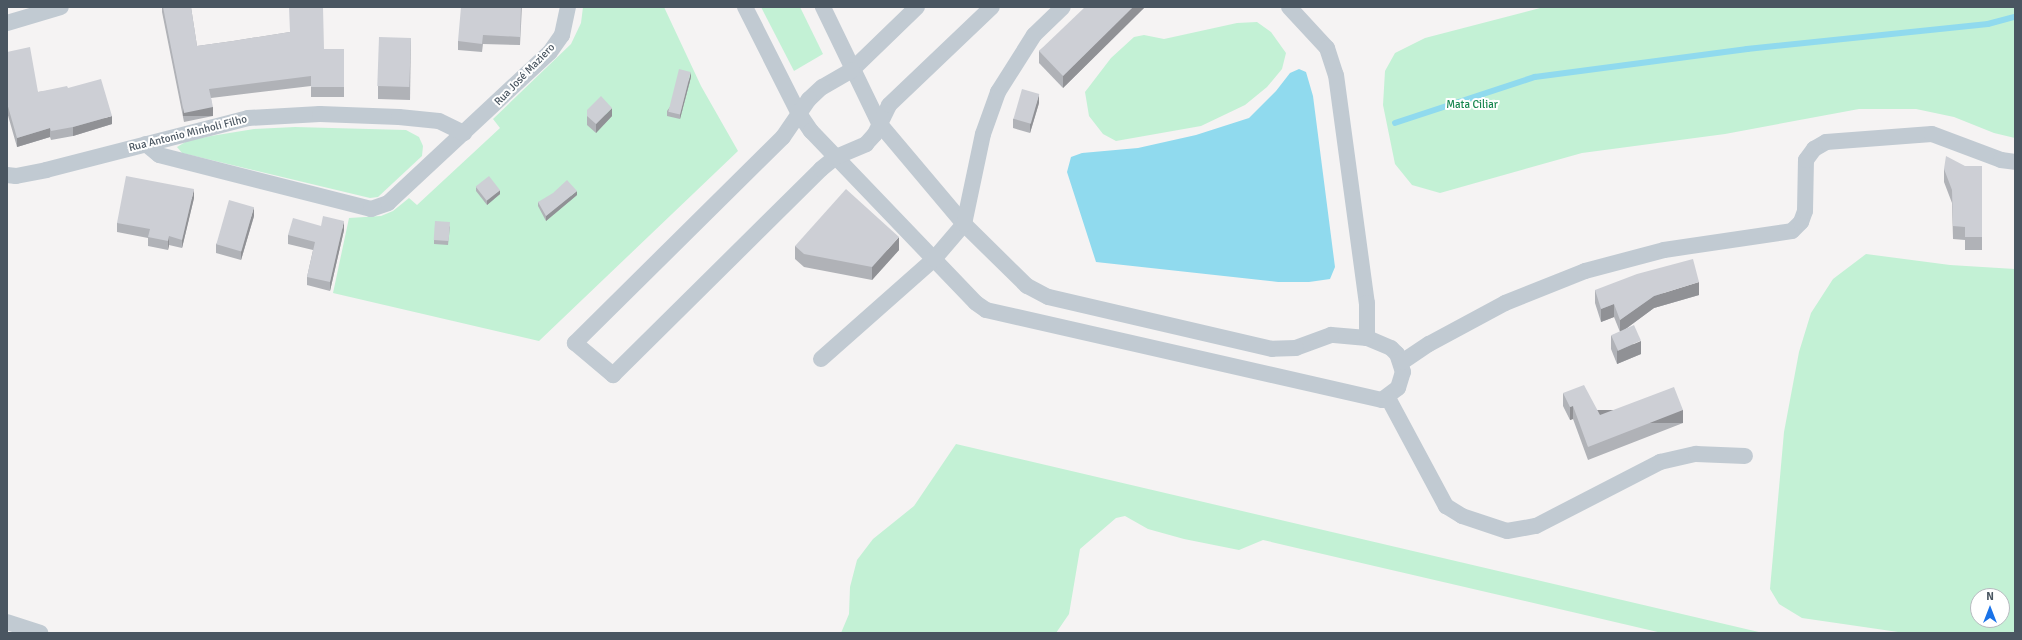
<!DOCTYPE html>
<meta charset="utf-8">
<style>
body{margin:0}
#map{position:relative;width:2022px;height:640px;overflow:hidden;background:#f5f3f3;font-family:Signika,sans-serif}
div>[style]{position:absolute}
.green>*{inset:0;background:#c3f1d5}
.water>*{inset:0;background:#90daee}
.stream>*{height:5.5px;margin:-2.75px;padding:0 2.75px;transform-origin:2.75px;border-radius:2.75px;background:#90daee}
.street>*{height:16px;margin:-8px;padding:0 8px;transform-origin:8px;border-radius:8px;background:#c1cad2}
.wall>*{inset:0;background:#b0b2b7}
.shaded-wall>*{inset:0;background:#909195;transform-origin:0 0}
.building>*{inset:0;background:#cdcfd5;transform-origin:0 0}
span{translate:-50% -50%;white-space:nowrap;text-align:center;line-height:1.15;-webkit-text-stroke:4px #fff;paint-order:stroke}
.street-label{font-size:11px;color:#4a5661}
.park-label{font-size:11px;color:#17864f}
.frame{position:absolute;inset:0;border:8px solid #4a5661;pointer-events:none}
.north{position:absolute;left:1970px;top:588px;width:40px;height:40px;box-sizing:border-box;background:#fff;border:1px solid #b7bbc0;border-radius:50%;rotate:0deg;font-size:11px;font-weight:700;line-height:16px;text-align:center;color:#4a5661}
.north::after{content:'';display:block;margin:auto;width:14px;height:18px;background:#1a73e8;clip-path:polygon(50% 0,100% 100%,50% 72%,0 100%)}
</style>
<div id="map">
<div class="green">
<i style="clip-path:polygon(583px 7px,664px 7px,701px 86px,738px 151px,539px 341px,333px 293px,349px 218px,381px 216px,393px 211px,409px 198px,417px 205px,500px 128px,493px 119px,571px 44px,581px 23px)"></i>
<i style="clip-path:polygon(761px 7px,800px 7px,823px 54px,794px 71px)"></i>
<i style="clip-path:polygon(1544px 7px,2015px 7px,2015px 138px,1994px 133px,1954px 117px,1916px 109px,1859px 109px,1725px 134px,1582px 153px,1440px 193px,1412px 185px,1395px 164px,1383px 105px,1385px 71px,1395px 53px,1425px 38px)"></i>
<i style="clip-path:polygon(1257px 22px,1271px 32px,1286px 53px,1282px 69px,1267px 87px,1245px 105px,1201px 126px,1116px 141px,1103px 134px,1089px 116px,1085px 92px,1111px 58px,1134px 37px,1144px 35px,1164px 39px,1237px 23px)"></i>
<i style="clip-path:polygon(295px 127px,406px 130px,419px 137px,423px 146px,422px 156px,378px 197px,370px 198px,182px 153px,177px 147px,187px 141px,211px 136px,254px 129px)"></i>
<i style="clip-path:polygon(evenodd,1866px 254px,1950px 265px,2015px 269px,2015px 633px,1905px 633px,1802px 618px,1779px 604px,1770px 589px,1784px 432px,1799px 352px,1811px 313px,1833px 279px,1866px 254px,1978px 596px,2002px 596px,2002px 620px,1978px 620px,1978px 596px)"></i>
<i style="clip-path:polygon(956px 444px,1763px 633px,1662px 633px,1263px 540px,1239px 550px,1184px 539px,1148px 529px,1125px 516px,1116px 518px,1080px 549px,1069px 614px,1056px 633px,841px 633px,849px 614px,850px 587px,857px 560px,873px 539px,914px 506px)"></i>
</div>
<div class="water">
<i style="clip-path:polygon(1299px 69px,1306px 72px,1313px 96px,1335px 267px,1330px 279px,1309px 282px,1278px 282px,1096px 262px,1067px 172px,1071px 157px,1082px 153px,1138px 148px,1196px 135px,1249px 118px,1276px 91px,1290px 73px)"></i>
</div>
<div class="stream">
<i style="left:1395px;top:123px;width:147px;rotate:-18.2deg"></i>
<i style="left:1535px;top:77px;width:214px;rotate:-7.5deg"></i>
<i style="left:1747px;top:49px;width:242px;rotate:-5.9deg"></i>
<i style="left:1988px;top:24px;width:28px;rotate:-15deg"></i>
</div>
<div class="street">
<i style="left:745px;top:7px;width:118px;rotate:63.2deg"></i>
<i style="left:798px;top:112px;width:23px;rotate:56deg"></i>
<i style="left:811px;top:131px;width:238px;rotate:46.2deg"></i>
<i style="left:976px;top:303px;width:12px;rotate:35deg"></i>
<i style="left:986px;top:310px;width:406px;rotate:12.8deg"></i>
<i style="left:1382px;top:400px;width:20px;rotate:-37deg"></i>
<i style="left:1398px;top:388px;width:17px;rotate:-73deg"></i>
<i style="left:1403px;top:372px;width:19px;rotate:-108deg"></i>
<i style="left:1397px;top:354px;width:8px;rotate:-135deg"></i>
<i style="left:1391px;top:348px;width:26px;rotate:-157deg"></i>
<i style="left:1367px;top:338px;width:36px;rotate:-175deg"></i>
<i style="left:1331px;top:335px;width:37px;rotate:160deg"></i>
<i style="left:1296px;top:348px;width:24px;rotate:178deg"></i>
<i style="left:1272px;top:349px;width:230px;rotate:-166.9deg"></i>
<i style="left:1048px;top:297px;width:24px;rotate:-152deg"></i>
<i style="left:1027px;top:286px;width:88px;rotate:-135.5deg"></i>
<i style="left:964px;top:224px;width:132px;rotate:-130.1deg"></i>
<i style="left:879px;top:123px;width:129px;rotate:-115.8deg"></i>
<i style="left:917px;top:7px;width:91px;rotate:135.9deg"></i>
<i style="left:852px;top:70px;width:34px;rotate:150deg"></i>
<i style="left:822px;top:87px;width:18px;rotate:137deg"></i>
<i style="left:809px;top:99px;width:46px;rotate:124.4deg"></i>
<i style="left:783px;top:137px;width:293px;rotate:135.3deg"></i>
<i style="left:575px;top:343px;width:50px;rotate:40.1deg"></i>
<i style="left:613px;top:375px;width:293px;rotate:-44.7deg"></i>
<i style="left:821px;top:169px;width:19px;rotate:-39deg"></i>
<i style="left:836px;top:157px;width:33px;rotate:-23deg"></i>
<i style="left:866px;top:144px;width:13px;rotate:-48deg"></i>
<i style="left:875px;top:134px;width:32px;rotate:-64deg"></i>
<i style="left:889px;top:105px;width:142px;rotate:-43.6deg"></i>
<i style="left:1289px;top:7px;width:56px;rotate:47.2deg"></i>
<i style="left:1327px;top:48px;width:28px;rotate:72deg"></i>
<i style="left:1336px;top:75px;width:230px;rotate:82.3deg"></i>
<i style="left:1367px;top:303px;width:35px;rotate:90deg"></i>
<i style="left:7px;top:23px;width:56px;rotate:-16.5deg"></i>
<i style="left:146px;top:144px;width:17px;rotate:40deg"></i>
<i style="left:159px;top:155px;width:219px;rotate:14.3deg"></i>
<i style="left:371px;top:209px;width:18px;rotate:-19deg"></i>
<i style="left:388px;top:203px;width:221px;rotate:-43deg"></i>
<i style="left:550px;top:52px;width:21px;rotate:-55deg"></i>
<i style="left:562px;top:35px;width:29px;rotate:-78deg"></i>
<i style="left:7px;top:175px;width:9px;rotate:6deg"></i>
<i style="left:16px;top:176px;width:31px;rotate:-11deg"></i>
<i style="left:46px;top:170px;width:209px;rotate:-14.4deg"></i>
<i style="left:248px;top:118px;width:72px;rotate:-3.2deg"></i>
<i style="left:320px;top:114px;width:79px;rotate:2.2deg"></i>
<i style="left:399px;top:117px;width:40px;rotate:5.7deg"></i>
<i style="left:439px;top:121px;width:28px;rotate:26deg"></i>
<i style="left:821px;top:359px;width:151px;rotate:-41.5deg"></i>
<i style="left:934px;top:259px;width:46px;rotate:-49.4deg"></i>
<i style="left:964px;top:224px;width:92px;rotate:-78.1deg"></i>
<i style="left:983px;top:134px;width:45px;rotate:-70.3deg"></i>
<i style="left:998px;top:92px;width:67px;rotate:-57.7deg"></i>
<i style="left:1034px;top:35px;width:40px;rotate:-44deg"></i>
<i style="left:1402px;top:362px;width:32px;rotate:-34deg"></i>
<i style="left:1429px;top:344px;width:86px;rotate:-28.3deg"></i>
<i style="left:1505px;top:303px;width:86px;rotate:-21.8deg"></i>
<i style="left:1585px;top:271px;width:82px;rotate:-14.9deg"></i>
<i style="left:1664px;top:250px;width:129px;rotate:-8.4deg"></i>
<i style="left:1792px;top:231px;width:13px;rotate:-45deg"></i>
<i style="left:1801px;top:222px;width:12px;rotate:-70deg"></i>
<i style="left:1805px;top:211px;width:51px;rotate:-88.9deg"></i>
<i style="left:1806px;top:160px;width:14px;rotate:-54deg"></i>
<i style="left:1814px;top:149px;width:14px;rotate:-30deg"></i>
<i style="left:1826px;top:142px;width:106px;rotate:-4.3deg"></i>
<i style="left:1932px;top:134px;width:74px;rotate:20.6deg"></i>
<i style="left:2001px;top:160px;width:14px;rotate:8deg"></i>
<i style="left:1388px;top:398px;width:123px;rotate:61.8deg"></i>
<i style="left:1446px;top:506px;width:19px;rotate:32deg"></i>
<i style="left:1462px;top:516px;width:47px;rotate:18.4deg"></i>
<i style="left:1507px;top:531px;width:29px;rotate:-10deg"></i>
<i style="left:1536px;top:526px;width:140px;rotate:-27.3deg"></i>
<i style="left:1660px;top:462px;width:37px;rotate:-13deg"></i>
<i style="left:1696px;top:454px;width:49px;rotate:2.3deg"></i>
<i style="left:7px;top:622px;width:35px;rotate:18deg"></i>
</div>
<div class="wall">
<i style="clip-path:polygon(162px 7px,191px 7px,197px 46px,233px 41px,290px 32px,324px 49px,344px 49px,344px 97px,311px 97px,311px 86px,211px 98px,213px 116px,184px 122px,162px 12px)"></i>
<i style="clip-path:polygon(522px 7px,520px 45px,483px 44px,482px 52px,458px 50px,458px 41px)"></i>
<i style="clip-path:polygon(1093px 7px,1145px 7px,1063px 88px,1039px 63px,1039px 51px)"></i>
<i style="clip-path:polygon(411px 38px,410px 100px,378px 99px,378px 86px)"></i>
<i style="clip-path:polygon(7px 52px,38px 92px,68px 88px,112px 124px,73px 136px,51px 140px,50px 137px,17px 147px,7px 112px)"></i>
<i style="clip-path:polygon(691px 77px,680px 119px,667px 116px,667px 111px)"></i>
<i style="clip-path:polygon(1039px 103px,1030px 133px,1013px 128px,1013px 119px)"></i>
<i style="clip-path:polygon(587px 110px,612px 116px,596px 133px,587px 125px)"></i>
<i style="clip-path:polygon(1965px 166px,1982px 166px,1982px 250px,1965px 250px,1965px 240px,1953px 239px,1952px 203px,1944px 182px,1944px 169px)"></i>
<i style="clip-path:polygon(476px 187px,500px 194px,487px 205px,476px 191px)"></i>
<i style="clip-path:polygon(577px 195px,546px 221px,538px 206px,538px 202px)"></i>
<i style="clip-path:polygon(194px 198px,182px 248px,169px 245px,168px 250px,148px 246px,148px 238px,117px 232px,117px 223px)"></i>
<i style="clip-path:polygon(254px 216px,241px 260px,216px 253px,216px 244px)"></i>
<i style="clip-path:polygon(321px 226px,344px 230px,330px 291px,307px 285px,307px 277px,313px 250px,288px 244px,288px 235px)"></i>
<i style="clip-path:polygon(450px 226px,448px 245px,434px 244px,434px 240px)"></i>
<i style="clip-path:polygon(795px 246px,899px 250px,872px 280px,804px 267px,795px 259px)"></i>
<i style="clip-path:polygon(1595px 290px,1699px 295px,1654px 308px,1623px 331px,1641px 354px,1617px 364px,1611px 349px,1611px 336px,1620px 332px,1614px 317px,1601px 322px,1595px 303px)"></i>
<i style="clip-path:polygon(1563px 393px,1600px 415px,1683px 423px,1588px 460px,1573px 419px,1570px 420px,1563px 406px)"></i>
</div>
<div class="shaded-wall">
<i style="clip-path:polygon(1133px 7px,1145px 7px,1063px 88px,1063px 76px)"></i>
<i style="clip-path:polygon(691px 72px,691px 77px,680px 119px,680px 114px)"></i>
<i style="clip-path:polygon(1039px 94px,1039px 103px,1030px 133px,1030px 124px)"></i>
<i style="left:213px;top:107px;width:9px;height:30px;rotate:90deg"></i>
<i style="clip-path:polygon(612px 108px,612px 116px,596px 133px,596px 124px)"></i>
<i style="clip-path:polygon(112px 116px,112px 124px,73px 136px,73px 127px)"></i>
<i style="clip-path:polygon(50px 128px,50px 137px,17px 147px,17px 138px)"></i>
<i style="clip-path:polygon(194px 189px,194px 198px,182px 248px,182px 240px)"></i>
<i style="clip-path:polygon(500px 190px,500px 194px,487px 205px,487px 200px)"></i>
<i style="clip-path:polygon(577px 191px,577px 195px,546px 221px,546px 216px)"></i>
<i style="clip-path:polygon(254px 207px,254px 216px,241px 260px,241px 251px)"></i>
<i style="clip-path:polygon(344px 221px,344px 230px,330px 291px,330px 282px)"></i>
<i style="clip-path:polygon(169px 236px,169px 245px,168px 250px,168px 241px)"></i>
<i style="clip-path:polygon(899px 237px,899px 250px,872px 280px,872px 267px)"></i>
<i style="clip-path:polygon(1699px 282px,1699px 295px,1654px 308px,1620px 333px,1620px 320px,1654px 296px)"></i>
<i style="clip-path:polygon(1614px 304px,1614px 317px,1601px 322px,1601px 309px)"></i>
<i style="clip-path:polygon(1641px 341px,1641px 354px,1617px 364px,1617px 351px)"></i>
<i style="clip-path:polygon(1573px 406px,1573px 419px,1570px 420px,1570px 407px)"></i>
<i style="left:1683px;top:410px;width:13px;height:102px;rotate:90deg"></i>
</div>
<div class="building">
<i style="clip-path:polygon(163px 7px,191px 7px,197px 46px,233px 41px,290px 32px,289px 7px,323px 7px,324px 49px,344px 49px,344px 87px,311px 87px,311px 76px,209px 89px,213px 107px,184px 113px)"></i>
<i style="clip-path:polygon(461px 7px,521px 7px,520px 37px,483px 35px,482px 44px,458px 41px)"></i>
<i style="clip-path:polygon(1085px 7px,1133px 7px,1063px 76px,1039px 51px)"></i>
<i style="left:379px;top:37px;width:32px;height:49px;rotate:2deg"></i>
<i style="clip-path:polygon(30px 47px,38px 92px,67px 86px,68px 88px,101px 79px,112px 116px,73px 127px,51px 131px,50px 128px,17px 138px,7px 103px,7px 52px)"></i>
<i style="left:679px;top:69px;width:12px;height:44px;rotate:14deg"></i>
<i style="left:1022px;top:89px;width:18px;height:31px;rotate:16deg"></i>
<i style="clip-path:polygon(601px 96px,612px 108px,596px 124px,587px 116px,587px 110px)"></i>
<i style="clip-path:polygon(1946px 156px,1965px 166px,1982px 166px,1982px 237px,1965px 237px,1965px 227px,1953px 226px,1952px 190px,1944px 169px)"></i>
<i style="clip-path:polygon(126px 176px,194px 189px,182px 240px,169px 236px,168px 241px,148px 237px,150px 229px,117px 223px)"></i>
<i style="left:489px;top:176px;width:18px;height:17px;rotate:52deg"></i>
<i style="clip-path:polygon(567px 180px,577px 191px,546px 216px,538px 202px,553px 193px)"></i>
<i style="clip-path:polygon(846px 189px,899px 237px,872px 267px,804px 254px,795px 246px)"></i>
<i style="left:229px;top:200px;width:26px;height:46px;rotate:16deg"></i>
<i style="clip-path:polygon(323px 216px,344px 221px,330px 282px,307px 277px,315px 242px,288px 235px,293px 218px,321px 226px)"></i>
<i style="left:435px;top:221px;width:15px;height:19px;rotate:4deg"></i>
<i style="clip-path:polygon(1693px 259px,1699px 282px,1654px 296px,1620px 320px,1614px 304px,1601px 309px,1595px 290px,1637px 274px)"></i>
<i style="left:1634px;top:325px;width:17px;height:25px;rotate:66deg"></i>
<i style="clip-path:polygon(1584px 385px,1600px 415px,1674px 387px,1683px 410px,1588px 447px,1573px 406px,1570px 407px,1563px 393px)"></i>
</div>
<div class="street-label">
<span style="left:525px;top:75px;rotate:-46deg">Rua José Maziero</span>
<span style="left:188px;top:134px;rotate:-14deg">Rua Antonio Minholi Filho</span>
</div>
<div class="park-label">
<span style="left:1472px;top:105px">Mata Ciliar</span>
</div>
<div class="frame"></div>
<div class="north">N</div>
</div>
